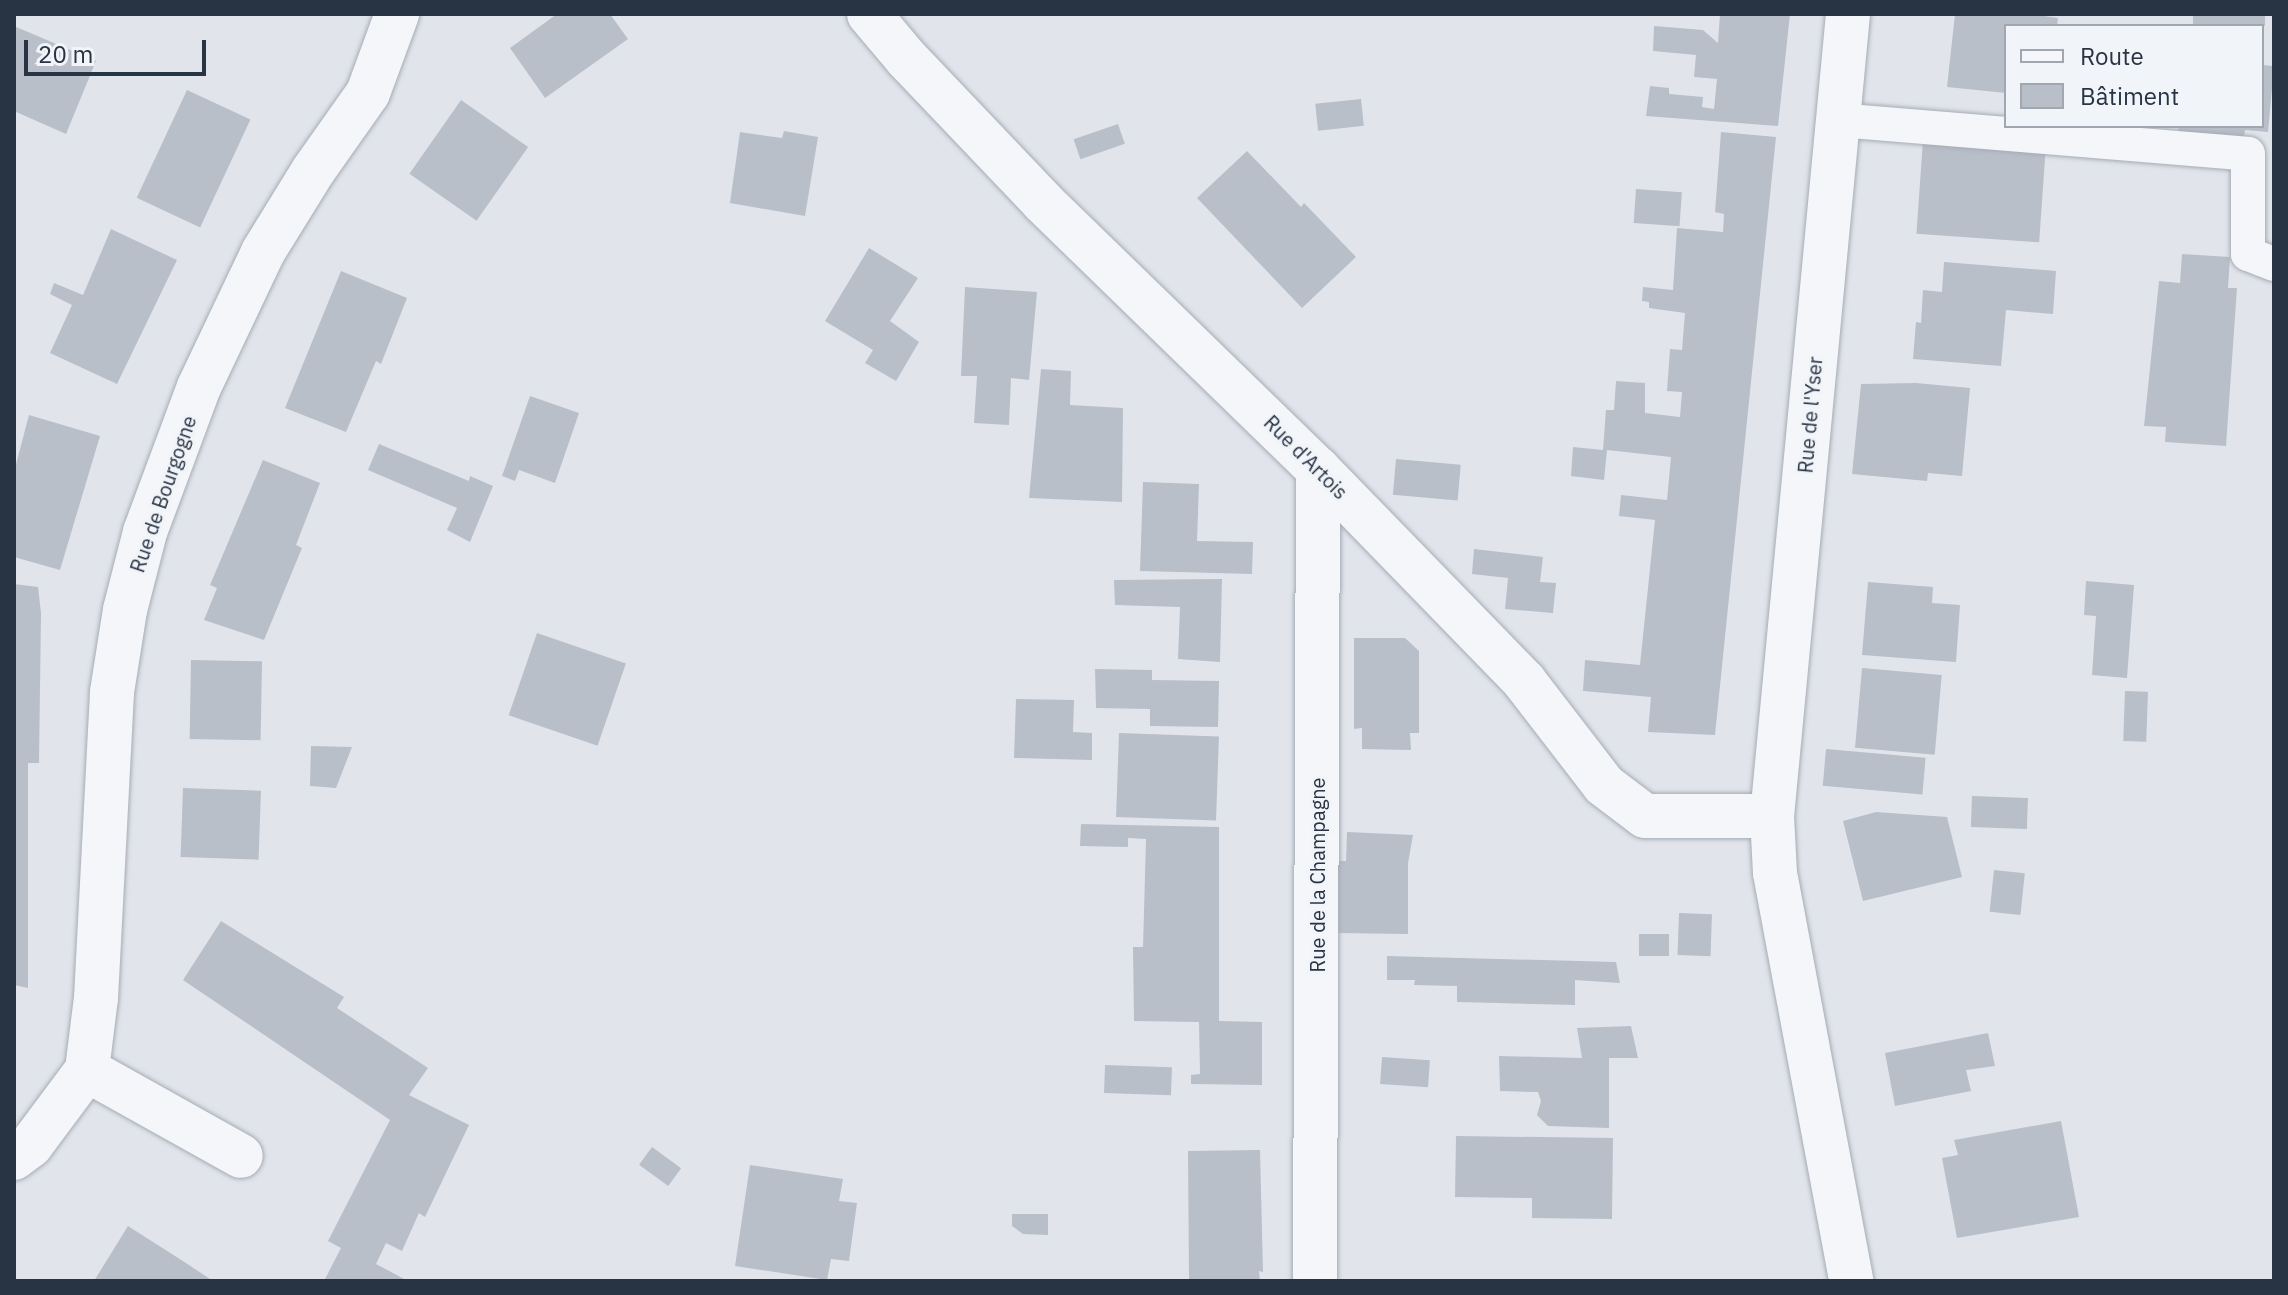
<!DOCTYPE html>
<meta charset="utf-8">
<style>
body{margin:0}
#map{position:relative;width:2288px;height:1295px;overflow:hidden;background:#e1e5eb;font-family:"IBM Plex Sans",sans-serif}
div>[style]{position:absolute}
.building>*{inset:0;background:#b8bfc9;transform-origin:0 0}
.roads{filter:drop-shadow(0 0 2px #a6acb6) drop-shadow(0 0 2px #a6acb6)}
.service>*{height:34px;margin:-17px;padding:0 17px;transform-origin:17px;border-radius:17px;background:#f4f6f9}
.minor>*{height:44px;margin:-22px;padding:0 22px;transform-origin:22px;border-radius:22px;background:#f4f6f9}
span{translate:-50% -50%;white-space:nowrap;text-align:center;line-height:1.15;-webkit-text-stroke:6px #f1f4f8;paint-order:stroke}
.street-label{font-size:20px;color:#283344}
.frame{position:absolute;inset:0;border:16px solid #283344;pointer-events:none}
.legend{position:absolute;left:2004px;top:24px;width:260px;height:104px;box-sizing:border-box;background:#f1f4f8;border:2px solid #a1a7b0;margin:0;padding:10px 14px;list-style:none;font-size:24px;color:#283344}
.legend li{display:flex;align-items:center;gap:16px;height:40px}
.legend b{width:40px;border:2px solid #a1a7b0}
.scale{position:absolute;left:24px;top:40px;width:182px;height:36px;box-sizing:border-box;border:4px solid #283344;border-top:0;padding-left:10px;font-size:24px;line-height:28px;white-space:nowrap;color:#283344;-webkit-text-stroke:6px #f1f4f8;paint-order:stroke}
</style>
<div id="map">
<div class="building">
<i style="clip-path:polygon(557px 14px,610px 14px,628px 39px,545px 98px,510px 48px)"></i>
<i style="clip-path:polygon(1720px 14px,1790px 14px,1778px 126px,1646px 116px,1650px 86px,1669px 88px,1669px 94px,1703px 97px,1702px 107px,1714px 109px,1717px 79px,1694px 77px,1696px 55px,1653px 51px,1654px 26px,1703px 30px,1718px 43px)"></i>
<i style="clip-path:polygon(1955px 14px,2031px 14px,2058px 18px,2057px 26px,2006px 26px,2006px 93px,1947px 87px)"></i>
<i style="left:2193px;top:14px;width:72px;height:12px"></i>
<i style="clip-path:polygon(14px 26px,96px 61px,66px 134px,14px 111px)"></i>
<i style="clip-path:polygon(2262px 65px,2274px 66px,2268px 132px,2245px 130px,2244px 136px,2178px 132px,2179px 126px,2262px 126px)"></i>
<i style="left:187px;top:90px;width:70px;height:119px;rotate:25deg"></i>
<i style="left:1361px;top:99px;width:27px;height:46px;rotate:84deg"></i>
<i style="left:461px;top:100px;width:82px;height:90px;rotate:35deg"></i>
<i style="left:1118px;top:124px;width:21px;height:47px;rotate:71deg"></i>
<i style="clip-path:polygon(784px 131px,818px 137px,805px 216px,730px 203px,740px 132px,782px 138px)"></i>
<i style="clip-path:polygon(1721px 132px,1776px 137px,1715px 735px,1648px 732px,1651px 697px,1583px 691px,1585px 660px,1640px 665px,1655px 520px,1619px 516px,1621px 495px,1667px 500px,1671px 457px,1607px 450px,1604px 480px,1571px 476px,1573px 447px,1603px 450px,1606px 410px,1614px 410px,1616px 381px,1645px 383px,1645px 413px,1680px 417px,1682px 392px,1667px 391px,1670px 349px,1682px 350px,1685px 313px,1649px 308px,1649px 302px,1642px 301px,1643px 287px,1673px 290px,1677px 228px,1723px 232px,1724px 214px,1715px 212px)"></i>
<i style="left:1923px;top:140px;width:123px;height:94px;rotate:4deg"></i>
<i style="clip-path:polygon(1247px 151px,1301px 207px,1304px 203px,1356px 257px,1302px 308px,1197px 198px)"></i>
<i style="left:1636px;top:189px;width:46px;height:34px;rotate:4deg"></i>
<i style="clip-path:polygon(111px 229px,177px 260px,117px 384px,50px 353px,72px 305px,50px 294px,54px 283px,83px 295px)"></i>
<i style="clip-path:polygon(869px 248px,918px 278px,890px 321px,919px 342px,896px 381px,865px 363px,873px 350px,825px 321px)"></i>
<i style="clip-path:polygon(2182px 254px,2230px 257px,2228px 288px,2237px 288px,2226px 446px,2165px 442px,2166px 427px,2144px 426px,2159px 281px,2180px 283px)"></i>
<i style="clip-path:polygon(1944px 262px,2056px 271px,2053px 314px,2006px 310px,2001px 366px,1913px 359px,1916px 322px,1921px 323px,1923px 290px,1942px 292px)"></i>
<i style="clip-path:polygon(341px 271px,407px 298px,381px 364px,376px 361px,346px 432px,285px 408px)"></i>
<i style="clip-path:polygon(965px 287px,1037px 292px,1029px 380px,1011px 378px,1009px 425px,974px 423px,977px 376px,961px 376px)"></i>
<i style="clip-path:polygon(1041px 369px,1071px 371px,1070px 405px,1123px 408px,1122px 502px,1029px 498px)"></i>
<i style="clip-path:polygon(1916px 383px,1970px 388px,1962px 476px,1928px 473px,1927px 481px,1852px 474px,1861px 384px)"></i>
<i style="clip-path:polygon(530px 396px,579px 413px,555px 483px,519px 470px,515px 481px,502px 476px)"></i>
<i style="clip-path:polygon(29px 415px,100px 436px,60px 570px,14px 557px,14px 472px)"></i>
<i style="clip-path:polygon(379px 444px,469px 481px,470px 476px,493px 486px,470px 542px,447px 530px,457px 508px,368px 470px)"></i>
<i style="left:1396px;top:459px;width:65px;height:36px;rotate:5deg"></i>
<i style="clip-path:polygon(263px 460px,320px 483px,296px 545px,302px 548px,264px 640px,204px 620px,217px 588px,210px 585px)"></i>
<i style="clip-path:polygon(1143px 482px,1199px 484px,1197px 541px,1253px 542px,1252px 574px,1140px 571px)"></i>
<i style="clip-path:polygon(1474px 549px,1543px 557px,1540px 582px,1556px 583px,1553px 613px,1505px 609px,1508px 578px,1472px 574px)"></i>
<i style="clip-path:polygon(1222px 579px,1220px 662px,1178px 659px,1180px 607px,1115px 605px,1114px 580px)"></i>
<i style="clip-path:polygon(2086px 581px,2134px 585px,2127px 678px,2092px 675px,2096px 616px,2084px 615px)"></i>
<i style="clip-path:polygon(1868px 582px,1933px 587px,1932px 603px,1960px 605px,1956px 662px,1862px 655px)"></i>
<i style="clip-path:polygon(14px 584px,38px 587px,41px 613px,39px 763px,28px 763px,28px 988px,14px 985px)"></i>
<i style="left:537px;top:633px;width:94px;height:87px;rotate:19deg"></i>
<i style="clip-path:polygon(1354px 638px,1405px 638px,1419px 651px,1419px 733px,1410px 733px,1411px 750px,1362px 749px,1362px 728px,1354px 729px)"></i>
<i style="left:191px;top:660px;width:71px;height:79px;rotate:1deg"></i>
<i style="left:1862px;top:668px;width:80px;height:80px;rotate:5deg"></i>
<i style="clip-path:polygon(1095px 669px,1152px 670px,1152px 680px,1219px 681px,1218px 727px,1150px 726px,1150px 709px,1096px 708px)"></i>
<i style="left:2125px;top:691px;width:23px;height:50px;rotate:2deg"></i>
<i style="clip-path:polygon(1016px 699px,1074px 700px,1073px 732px,1092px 733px,1092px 760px,1014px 758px)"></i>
<i style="left:1119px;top:733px;width:100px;height:84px;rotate:2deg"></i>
<i style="clip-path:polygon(311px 746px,352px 747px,336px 788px,310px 786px)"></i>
<i style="left:1826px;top:749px;width:100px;height:37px;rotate:5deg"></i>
<i style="left:183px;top:788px;width:78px;height:69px;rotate:2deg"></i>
<i style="left:1972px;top:796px;width:56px;height:31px;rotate:2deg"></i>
<i style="clip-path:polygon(1876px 812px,1947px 817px,1962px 877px,1863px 901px,1843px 821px)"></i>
<i style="clip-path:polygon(1081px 824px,1219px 827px,1219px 1021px,1262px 1022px,1262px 1085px,1191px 1084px,1191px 1075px,1200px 1074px,1199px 1022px,1134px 1021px,1133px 947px,1143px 947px,1146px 839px,1128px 838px,1128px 847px,1080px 846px)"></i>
<i style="clip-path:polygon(1347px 832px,1413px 835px,1408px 863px,1408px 934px,1335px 933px,1335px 861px,1346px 861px)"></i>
<i style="left:1994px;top:870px;width:31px;height:42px;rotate:6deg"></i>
<i style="left:1679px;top:913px;width:33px;height:42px;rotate:2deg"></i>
<i style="clip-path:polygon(221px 921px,344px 997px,337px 1008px,428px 1068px,409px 1095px,469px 1125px,425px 1217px,419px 1213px,402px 1251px,386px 1243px,376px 1264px,408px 1281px,324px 1281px,341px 1248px,328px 1241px,390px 1120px,183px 980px)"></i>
<i style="left:1669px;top:934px;width:22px;height:30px;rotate:90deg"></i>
<i style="clip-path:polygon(1387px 956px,1616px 962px,1620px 983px,1575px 980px,1575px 1005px,1457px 1002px,1457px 986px,1414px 985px,1415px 980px,1387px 980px)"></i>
<i style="clip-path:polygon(1631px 1026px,1638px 1058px,1609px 1058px,1609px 1128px,1548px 1126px,1537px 1115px,1541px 1101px,1538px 1092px,1500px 1091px,1499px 1056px,1582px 1058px,1577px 1028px)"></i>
<i style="clip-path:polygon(1988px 1033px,1995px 1066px,1966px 1070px,1971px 1091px,1895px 1106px,1885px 1053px)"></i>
<i style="left:1382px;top:1057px;width:48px;height:27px;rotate:4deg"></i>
<i style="left:1105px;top:1065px;width:67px;height:28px;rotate:2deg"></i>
<i style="clip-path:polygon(2061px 1121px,2079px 1217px,1957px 1238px,1942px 1158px,1958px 1155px,1954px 1140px)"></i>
<i style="clip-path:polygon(1456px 1136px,1613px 1138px,1612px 1219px,1532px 1218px,1532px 1198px,1455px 1197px)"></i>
<i style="left:652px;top:1147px;width:36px;height:22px;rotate:36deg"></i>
<i style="clip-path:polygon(1260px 1150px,1263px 1272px,1259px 1271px,1260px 1281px,1189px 1281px,1188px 1151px)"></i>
<i style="clip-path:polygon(750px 1165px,843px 1179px,839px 1201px,857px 1203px,849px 1261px,831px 1259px,827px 1280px,735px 1266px)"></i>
<i style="clip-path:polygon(1012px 1214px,1048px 1214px,1048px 1235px,1023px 1234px,1012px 1226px)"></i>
<i style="clip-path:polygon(128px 1226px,186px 1263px,213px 1281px,94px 1281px)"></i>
</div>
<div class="roads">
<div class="service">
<i style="left:1838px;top:120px;width:411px;rotate:4.7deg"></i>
<i style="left:2248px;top:154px;width:100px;rotate:90deg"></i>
<i style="left:2248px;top:254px;width:28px;rotate:21deg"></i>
</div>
<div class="minor">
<i style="left:869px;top:14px;width:57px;rotate:49.9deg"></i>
<i style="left:906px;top:58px;width:199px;rotate:46.4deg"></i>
<i style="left:1043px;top:202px;width:383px;rotate:44.2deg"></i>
<i style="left:1318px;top:469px;width:296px;rotate:45.8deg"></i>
<i style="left:1524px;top:681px;width:131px;rotate:52.4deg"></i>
<i style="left:1604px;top:785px;width:51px;rotate:37.1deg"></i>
<i style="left:1645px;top:816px;width:127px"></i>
<i style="left:1848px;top:14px;width:806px;rotate:95.41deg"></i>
<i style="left:1772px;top:816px;width:57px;rotate:87deg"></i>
<i style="left:1775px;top:873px;width:415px;rotate:79.4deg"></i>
<i style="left:87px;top:1070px;width:176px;rotate:29.2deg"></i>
<i style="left:14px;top:1158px;width:21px;rotate:-37deg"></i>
<i style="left:31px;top:1145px;width:94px;rotate:-53.3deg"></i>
<i style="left:87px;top:1070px;width:73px;rotate:-82.9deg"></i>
<i style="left:96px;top:998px;width:306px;rotate:-87deg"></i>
<i style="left:112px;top:692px;width:83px;rotate:-81deg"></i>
<i style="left:125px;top:610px;width:81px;rotate:-75.6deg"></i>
<i style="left:145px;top:532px;width:155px;rotate:-69.6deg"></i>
<i style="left:199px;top:387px;width:149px;rotate:-64.6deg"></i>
<i style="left:263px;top:252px;width:95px;rotate:-58.3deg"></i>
<i style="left:313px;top:171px;width:95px;rotate:-54.8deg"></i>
<i style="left:368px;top:93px;width:84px;rotate:-69.8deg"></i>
<i style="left:1315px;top:1281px;width:812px;rotate:-89.79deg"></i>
</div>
</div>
<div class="street-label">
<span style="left:1810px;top:415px;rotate:-85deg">Rue de l'Yser</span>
<span style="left:1306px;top:457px;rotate:45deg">Rue d'Artois</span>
<span style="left:163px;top:494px;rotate:-71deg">Rue de Bourgogne</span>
<span style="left:1317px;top:875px;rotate:-90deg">Rue de la Champagne</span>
</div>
<div class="frame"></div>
<ul class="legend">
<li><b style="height:10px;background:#f4f6f9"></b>Route</li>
<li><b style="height:22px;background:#b8bfc9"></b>Bâtiment</li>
</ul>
<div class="scale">20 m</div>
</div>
